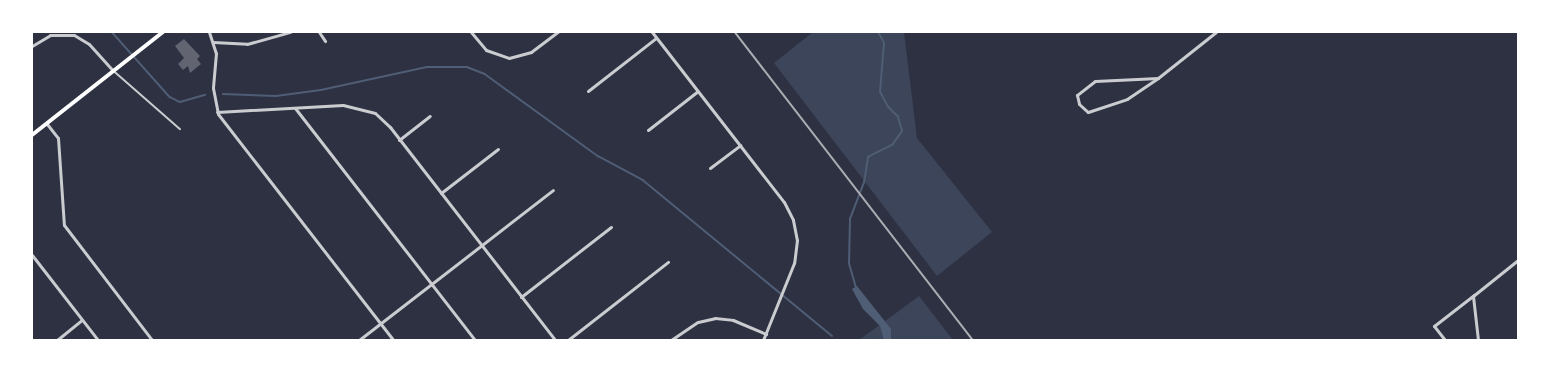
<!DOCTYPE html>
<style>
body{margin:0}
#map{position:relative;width:1550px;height:372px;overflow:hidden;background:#2d3142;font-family:Ubuntu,sans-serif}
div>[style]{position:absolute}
.green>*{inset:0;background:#3c4559}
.water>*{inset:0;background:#4f5d75}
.stream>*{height:1.5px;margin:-0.75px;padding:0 0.75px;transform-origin:0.75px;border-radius:0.75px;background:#4f5d75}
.building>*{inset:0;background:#626471}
.service>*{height:1.5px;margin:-0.75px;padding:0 0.75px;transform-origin:0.75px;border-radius:0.75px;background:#caccd0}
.minor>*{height:3px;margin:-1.5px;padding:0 1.5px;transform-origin:1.5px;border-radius:1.5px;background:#caccd0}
.secondary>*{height:4px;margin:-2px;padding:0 2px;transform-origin:2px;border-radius:2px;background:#fff}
.rail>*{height:1.5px;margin:-0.75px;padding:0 0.75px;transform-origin:0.75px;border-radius:0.75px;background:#abadb3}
span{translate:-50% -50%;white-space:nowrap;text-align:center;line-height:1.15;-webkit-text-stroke:3px #fff;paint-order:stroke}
.frame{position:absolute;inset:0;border:33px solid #fff;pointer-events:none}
</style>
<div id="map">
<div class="green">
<i style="clip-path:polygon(813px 32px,904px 32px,917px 138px,992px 232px,937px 276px,774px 63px)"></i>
<i style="clip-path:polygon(919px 296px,953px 340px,859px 340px)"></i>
</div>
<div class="water">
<i style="clip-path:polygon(857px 286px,891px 329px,891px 340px,884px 340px,880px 326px,863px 309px,852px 289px)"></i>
</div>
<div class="stream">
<i style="left:112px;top:32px;width:87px;rotate:48.3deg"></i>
<i style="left:170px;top:97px;width:11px;rotate:27deg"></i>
<i style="left:180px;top:102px;width:26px;rotate:-16deg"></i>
<i style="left:223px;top:94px;width:53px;rotate:2.2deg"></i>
<i style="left:276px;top:96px;width:45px;rotate:-7.6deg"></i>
<i style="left:321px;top:90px;width:108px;rotate:-12.2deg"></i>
<i style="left:427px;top:67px;width:40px"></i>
<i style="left:467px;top:67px;width:19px;rotate:21deg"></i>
<i style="left:485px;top:74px;width:140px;rotate:36deg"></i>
<i style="left:598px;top:156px;width:51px;rotate:28.1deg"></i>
<i style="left:643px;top:180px;width:245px;rotate:39.5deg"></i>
<i style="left:856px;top:288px;width:25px;rotate:-106deg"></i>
<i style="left:849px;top:264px;width:45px;rotate:-88.7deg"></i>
<i style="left:850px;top:219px;width:39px;rotate:-69deg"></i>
<i style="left:864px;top:183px;width:26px;rotate:-81deg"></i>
<i style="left:868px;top:157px;width:28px;rotate:-27deg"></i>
<i style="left:893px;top:144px;width:16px;rotate:-55deg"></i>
<i style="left:902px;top:131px;width:15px;rotate:-106deg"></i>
<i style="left:898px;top:117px;width:14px;rotate:-135deg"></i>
<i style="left:888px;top:107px;width:17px;rotate:-118deg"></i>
<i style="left:880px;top:92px;width:49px;rotate:-85.3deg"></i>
<i style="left:884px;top:43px;width:13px;rotate:-119deg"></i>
</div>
<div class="building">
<i style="clip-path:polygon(184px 39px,200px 56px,197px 59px,201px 64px,190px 73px,188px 66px,183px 70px,178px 64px,184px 58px,175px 46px)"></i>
</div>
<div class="service">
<i style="left:114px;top:71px;width:88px;rotate:41.3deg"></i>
</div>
<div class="minor">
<i style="left:209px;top:32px;width:22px;rotate:72deg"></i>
<i style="left:216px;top:53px;width:35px;rotate:95deg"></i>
<i style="left:213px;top:88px;width:26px;rotate:79deg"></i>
<i style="left:218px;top:114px;width:286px;rotate:52.2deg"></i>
<i style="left:319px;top:32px;width:11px;rotate:56deg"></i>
<i style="left:471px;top:32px;width:23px;rotate:50deg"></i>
<i style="left:486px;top:50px;width:24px;rotate:19deg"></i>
<i style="left:509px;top:58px;width:23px;rotate:-15deg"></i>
<i style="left:531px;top:52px;width:34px;rotate:-37deg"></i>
<i style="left:652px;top:32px;width:215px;rotate:52.2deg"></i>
<i style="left:784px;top:202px;width:20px;rotate:63deg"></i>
<i style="left:793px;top:220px;width:20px;rotate:79deg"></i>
<i style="left:797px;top:240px;width:23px;rotate:97deg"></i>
<i style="left:794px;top:263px;width:83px;rotate:111.9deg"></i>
<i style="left:213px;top:42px;width:34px;rotate:3deg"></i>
<i style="left:247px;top:44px;width:45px;rotate:-15.6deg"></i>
<i style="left:32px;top:46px;width:21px;rotate:-31deg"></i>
<i style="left:50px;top:35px;width:24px"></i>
<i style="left:74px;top:35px;width:17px;rotate:31deg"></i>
<i style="left:89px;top:44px;width:36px;rotate:48deg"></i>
<i style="left:1158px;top:78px;width:63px;rotate:177.3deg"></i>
<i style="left:1095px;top:81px;width:23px;rotate:142deg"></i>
<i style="left:1077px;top:95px;width:9px;rotate:77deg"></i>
<i style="left:1079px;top:104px;width:12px;rotate:42deg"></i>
<i style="left:1088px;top:112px;width:41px;rotate:-18.4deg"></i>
<i style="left:1127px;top:99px;width:37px;rotate:-34deg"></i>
<i style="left:1158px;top:78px;width:74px;rotate:-38.4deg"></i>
<i style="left:588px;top:91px;width:86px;rotate:-37.9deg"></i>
<i style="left:295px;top:108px;width:294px;rotate:52.2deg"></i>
<i style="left:217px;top:112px;width:126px;rotate:-3.2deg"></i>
<i style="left:343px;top:105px;width:33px;rotate:14deg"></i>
<i style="left:375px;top:113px;width:21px;rotate:43deg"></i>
<i style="left:390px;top:127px;width:269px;rotate:52.2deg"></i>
<i style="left:47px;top:124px;width:18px;rotate:52deg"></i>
<i style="left:58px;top:138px;width:87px;rotate:86.1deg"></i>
<i style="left:64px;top:225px;width:145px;rotate:52.6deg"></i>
<i style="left:648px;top:130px;width:63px;rotate:-38deg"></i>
<i style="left:399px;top:140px;width:39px;rotate:-38deg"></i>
<i style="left:710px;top:168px;width:38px;rotate:-37deg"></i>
<i style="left:441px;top:193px;width:72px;rotate:-37.7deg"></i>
<i style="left:32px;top:255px;width:108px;rotate:52.2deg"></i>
<i style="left:521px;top:297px;width:114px;rotate:-37.9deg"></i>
<i style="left:57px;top:340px;width:32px;rotate:-39deg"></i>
<i style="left:359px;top:340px;width:245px;rotate:-37.7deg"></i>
<i style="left:568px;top:340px;width:127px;rotate:-38deg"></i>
<i style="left:671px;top:340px;width:32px;rotate:-34deg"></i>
<i style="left:698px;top:322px;width:17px;rotate:-13deg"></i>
<i style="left:715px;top:318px;width:18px;rotate:6deg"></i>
<i style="left:733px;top:320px;width:36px;rotate:23deg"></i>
<i style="left:1445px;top:340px;width:18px;rotate:-128deg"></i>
<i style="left:1434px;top:326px;width:51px;rotate:-37.8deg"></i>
<i style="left:1478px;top:340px;width:44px;rotate:-96.5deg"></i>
<i style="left:1473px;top:296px;width:58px;rotate:-38.7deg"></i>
</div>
<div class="secondary">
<i style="left:32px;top:135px;width:167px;rotate:-38.2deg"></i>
</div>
<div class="rail">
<i style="left:735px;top:32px;width:389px;rotate:52.3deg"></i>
</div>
<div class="frame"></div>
</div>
